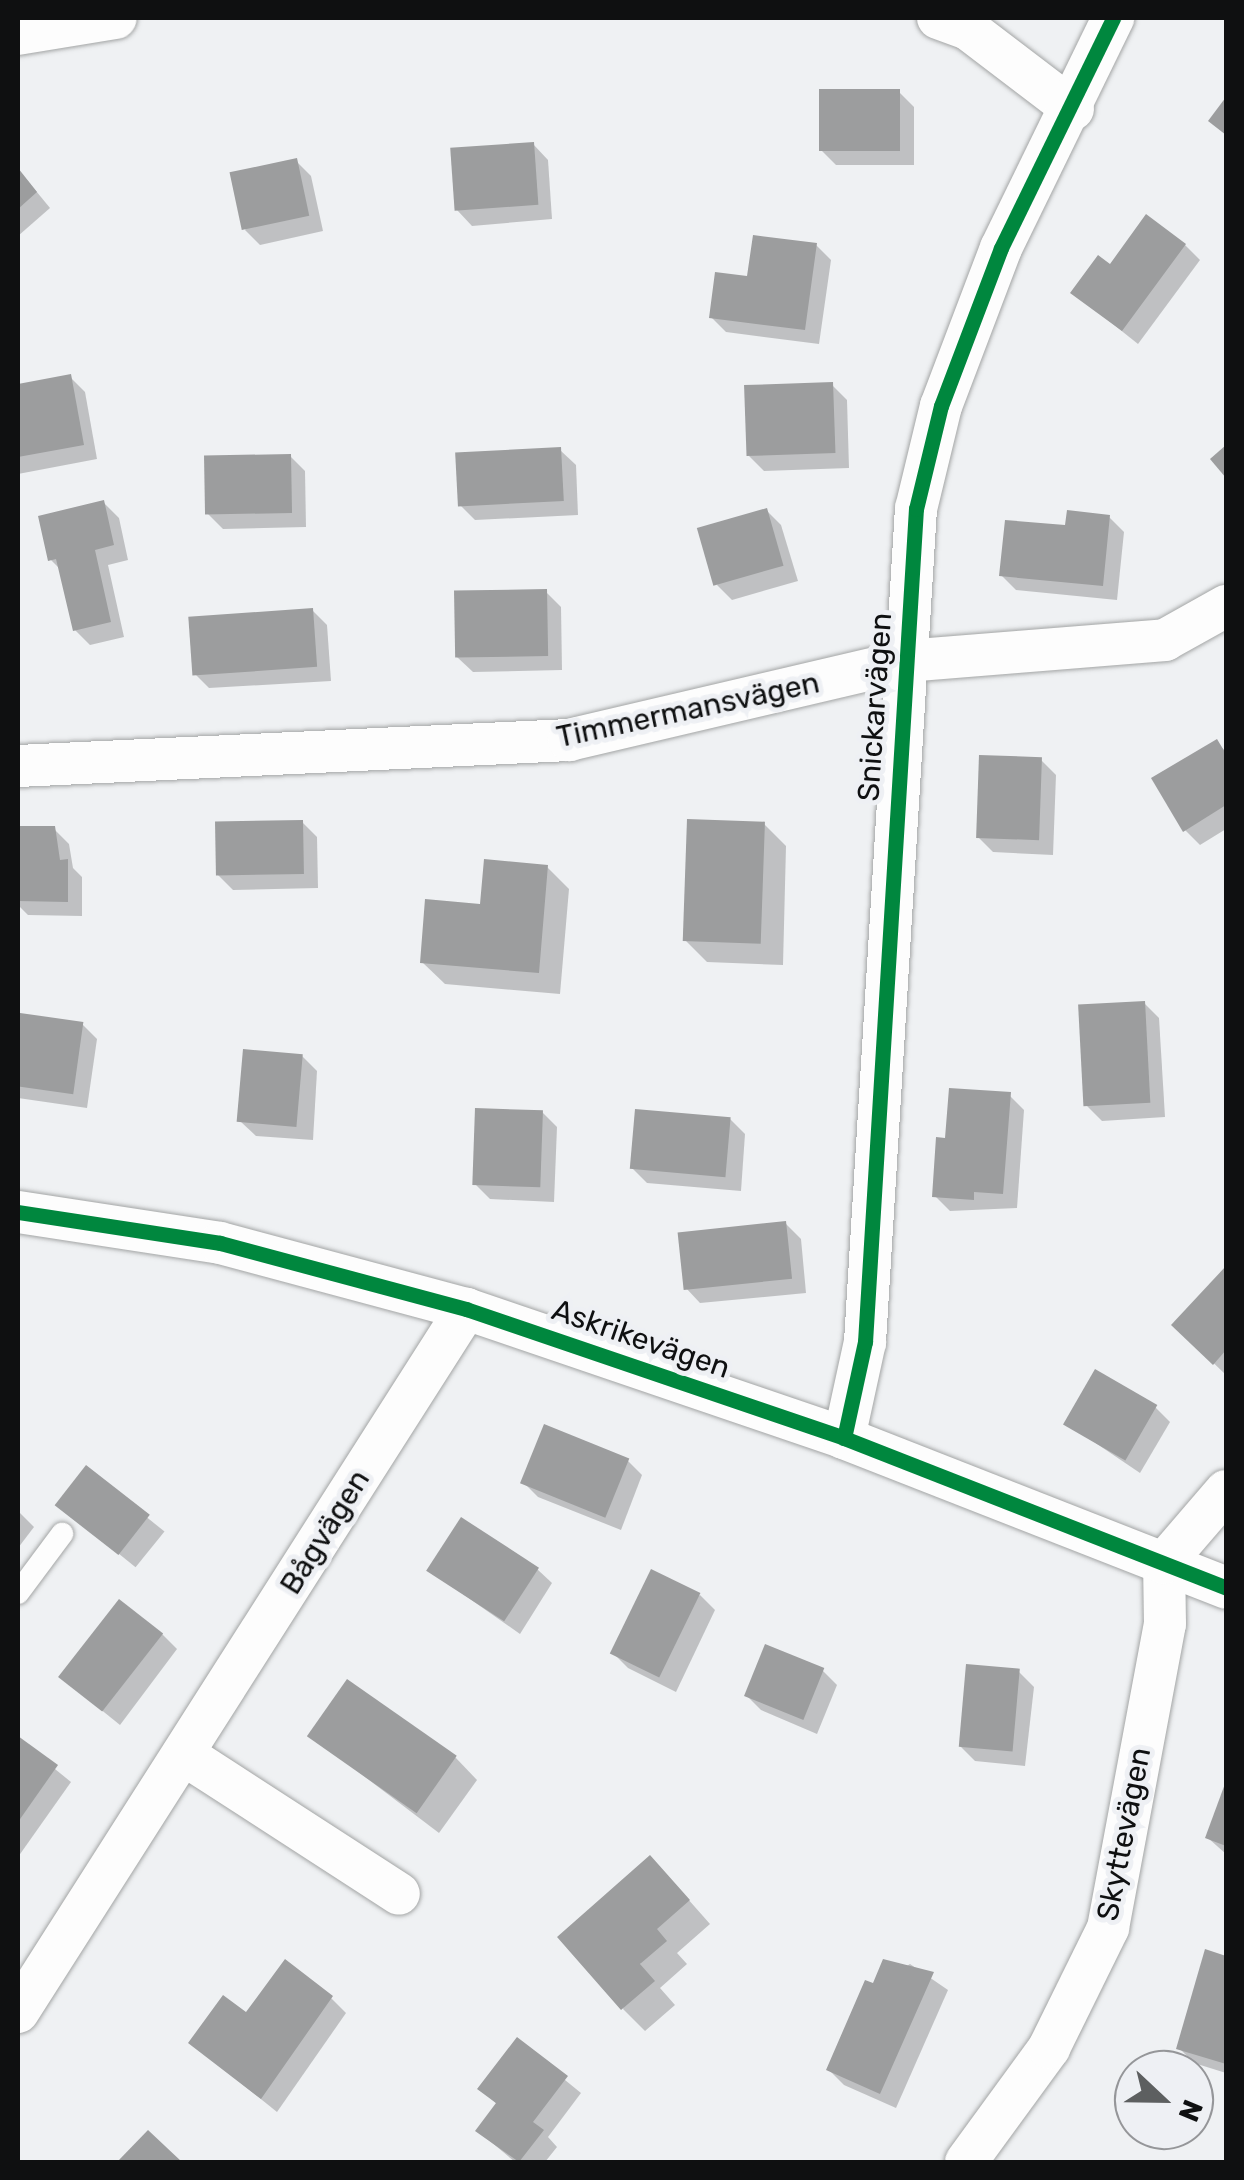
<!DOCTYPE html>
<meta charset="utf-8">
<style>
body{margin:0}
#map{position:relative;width:1244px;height:2180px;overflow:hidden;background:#eff1f3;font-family:Rubik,sans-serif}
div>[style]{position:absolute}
.shadow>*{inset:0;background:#0003;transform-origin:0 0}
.building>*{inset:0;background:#9c9d9e;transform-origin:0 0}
.roads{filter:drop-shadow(0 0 2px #a3a5a5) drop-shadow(0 0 2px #a3a5a5)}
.lane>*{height:22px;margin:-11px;padding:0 11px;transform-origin:11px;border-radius:11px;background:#fdfdfd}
.street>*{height:42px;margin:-21px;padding:0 21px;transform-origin:21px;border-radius:21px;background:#fdfdfd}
.cycleway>*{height:15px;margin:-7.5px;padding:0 7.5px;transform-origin:7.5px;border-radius:7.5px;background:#00873e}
span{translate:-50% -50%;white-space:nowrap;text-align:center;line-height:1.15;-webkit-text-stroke:10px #eef0f4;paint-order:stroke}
.street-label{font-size:30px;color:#0f1011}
.frame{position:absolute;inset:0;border:20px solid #0f1011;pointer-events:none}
.north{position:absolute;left:1114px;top:2050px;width:100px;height:100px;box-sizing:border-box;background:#eef0f4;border:2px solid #959699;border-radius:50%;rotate:112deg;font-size:28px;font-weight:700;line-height:40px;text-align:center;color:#0f1011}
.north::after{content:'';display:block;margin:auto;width:35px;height:45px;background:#5d5f60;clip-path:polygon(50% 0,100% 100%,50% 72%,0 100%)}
</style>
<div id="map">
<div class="shadow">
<i style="clip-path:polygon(899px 92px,914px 107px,914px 165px,836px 165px,821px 150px)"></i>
<i style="clip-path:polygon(533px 144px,548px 160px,552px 219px,472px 226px,457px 210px)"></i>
<i style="clip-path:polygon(296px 161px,311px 176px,323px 231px,260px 245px,245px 230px)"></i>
<i style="clip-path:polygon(18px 169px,50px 208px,18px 236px)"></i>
<i style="clip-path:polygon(816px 245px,831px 260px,819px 344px,726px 332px,711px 317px,749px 279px)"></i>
<i style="clip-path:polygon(1185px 245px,1200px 260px,1138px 344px,1074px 293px,1110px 267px)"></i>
<i style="clip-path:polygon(70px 377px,85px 392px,97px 459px,18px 474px,18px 387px)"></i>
<i style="clip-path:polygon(832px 385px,847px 400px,849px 468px,764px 471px,749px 456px)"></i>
<i style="clip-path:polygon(560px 450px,576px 465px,578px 515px,475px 520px,460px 505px)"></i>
<i style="clip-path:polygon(290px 456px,305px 471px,306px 527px,223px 529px,208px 514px)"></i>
<i style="clip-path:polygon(104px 503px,119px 518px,128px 560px,108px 565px,124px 637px,90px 645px,75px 630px,62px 571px,50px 559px)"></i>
<i style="clip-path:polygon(766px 510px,781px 525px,798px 581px,732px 600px,717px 585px)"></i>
<i style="clip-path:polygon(1109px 517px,1124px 532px,1117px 600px,1016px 590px,1001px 575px,1067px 528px)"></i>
<i style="clip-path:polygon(546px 592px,561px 607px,562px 670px,473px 672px,457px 657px)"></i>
<i style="clip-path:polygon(312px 610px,327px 625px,331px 681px,209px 688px,194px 673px)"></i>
<i style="clip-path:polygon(1217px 742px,1226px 752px,1226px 829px,1200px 845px,1185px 830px)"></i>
<i style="clip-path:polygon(1041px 760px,1056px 775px,1053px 855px,993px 852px,978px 837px)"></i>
<i style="clip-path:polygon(302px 822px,317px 837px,318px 888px,233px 890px,218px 875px)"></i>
<i style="clip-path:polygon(764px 824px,786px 846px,783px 965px,707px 962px,685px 940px)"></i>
<i style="clip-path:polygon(18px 829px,54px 829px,69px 844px,73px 868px,82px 877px,82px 916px,28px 915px,18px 905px)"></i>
<i style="clip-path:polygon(547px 867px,569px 889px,560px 994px,445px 984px,422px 962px,482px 907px)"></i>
<i style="clip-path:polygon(1144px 1003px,1159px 1018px,1165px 1117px,1102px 1121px,1087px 1106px)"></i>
<i style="clip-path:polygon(22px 1016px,82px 1024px,97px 1039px,87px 1108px,18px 1098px)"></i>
<i style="clip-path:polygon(302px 1056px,317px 1071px,313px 1140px,256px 1136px,240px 1121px)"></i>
<i style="clip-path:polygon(1009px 1095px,1024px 1110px,1017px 1208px,950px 1211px,935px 1196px,947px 1140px)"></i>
<i style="clip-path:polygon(542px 1112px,557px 1127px,554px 1202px,490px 1199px,475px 1184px)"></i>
<i style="clip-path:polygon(730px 1119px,745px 1134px,741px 1191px,647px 1183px,632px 1168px)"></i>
<i style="clip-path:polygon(786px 1224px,801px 1239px,806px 1293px,700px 1303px,685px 1287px)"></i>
<i style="clip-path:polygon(1226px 1270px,1226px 1375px,1174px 1325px)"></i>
<i style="clip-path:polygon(1155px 1407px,1170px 1422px,1140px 1473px,1066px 1423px)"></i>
<i style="clip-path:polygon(627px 1460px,642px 1475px,621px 1530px,538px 1497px,523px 1482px)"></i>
<i style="left:86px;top:1468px;width:101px;height:46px;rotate:39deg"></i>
<i style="clip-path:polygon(18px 1511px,34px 1527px,18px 1548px)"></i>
<i style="clip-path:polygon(537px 1569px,552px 1583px,520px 1634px,430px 1571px)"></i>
<i style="clip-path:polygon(700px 1595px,715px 1610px,676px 1692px,628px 1668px,613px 1653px)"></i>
<i style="clip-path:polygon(162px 1634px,177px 1649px,120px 1725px,63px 1679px)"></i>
<i style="clip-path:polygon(822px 1670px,837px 1685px,817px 1734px,761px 1710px,746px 1695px)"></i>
<i style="clip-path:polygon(1019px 1672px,1034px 1687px,1025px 1766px,975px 1761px,960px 1746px)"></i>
<i style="clip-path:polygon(311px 1736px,455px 1757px,477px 1780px,439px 1833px)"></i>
<i style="clip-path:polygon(18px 1739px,71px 1782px,18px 1857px)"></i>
<i style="clip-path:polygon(1226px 1787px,1226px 1854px,1208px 1838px)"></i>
<i style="clip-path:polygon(672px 1881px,710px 1924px,677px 1953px,687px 1964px,660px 1988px,675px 2005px,645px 2031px,623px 2009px)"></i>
<i style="clip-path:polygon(1207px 1952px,1226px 1958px,1226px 2073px,1194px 2063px,1179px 2048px)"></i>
<i style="clip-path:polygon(910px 1964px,948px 1990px,896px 2108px,844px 2085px,829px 2070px,874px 1986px)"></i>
<i style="clip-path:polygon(331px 1998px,346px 2013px,277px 2112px,191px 2043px,246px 2016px)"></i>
<i style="clip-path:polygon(517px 2041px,581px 2093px,548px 2137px,557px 2147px,545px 2162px,515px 2162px,478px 2131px,498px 2105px,480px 2089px)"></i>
</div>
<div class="building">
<i style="left:819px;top:89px;width:81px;height:62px"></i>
<i style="clip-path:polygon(1226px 97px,1226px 135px,1208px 121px)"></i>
<i style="left:534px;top:142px;width:63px;height:84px;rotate:86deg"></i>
<i style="left:297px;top:158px;width:59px;height:69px;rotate:78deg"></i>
<i style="clip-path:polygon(18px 168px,37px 192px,18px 209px)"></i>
<i style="clip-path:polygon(1146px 214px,1186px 244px,1122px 331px,1070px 293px,1098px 255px,1110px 264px)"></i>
<i style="clip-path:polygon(753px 235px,817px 243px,805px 330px,709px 318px,715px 272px,747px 276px)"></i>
<i style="clip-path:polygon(71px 374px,84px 445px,18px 457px,18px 384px)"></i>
<i style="left:833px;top:382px;width:71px;height:89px;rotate:88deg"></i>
<i style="clip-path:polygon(1226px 445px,1226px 478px,1210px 459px)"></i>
<i style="left:561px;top:447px;width:54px;height:106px;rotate:87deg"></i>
<i style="left:291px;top:454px;width:59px;height:87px;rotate:89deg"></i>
<i style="clip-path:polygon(104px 500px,114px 545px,95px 550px,111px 622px,73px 631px,56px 559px,48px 561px,38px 516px)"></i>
<i style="left:767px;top:508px;width:60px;height:73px;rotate:74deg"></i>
<i style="clip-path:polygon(1067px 510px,1110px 515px,1103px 586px,999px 576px,1005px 520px,1065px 525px)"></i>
<i style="left:547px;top:589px;width:67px;height:93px;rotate:89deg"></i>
<i style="left:313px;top:608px;width:59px;height:125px;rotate:86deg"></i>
<i style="clip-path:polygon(1217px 739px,1226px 754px,1226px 805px,1183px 832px,1151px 778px)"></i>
<i style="left:979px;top:755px;width:63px;height:83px;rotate:2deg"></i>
<i style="left:687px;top:819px;width:78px;height:122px;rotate:2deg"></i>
<i style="left:303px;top:820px;width:54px;height:88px;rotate:89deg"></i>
<i style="clip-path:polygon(18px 826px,55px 826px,60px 860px,68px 859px,68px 902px,18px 901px)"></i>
<i style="clip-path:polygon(484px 859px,548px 865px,539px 973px,420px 963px,425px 899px,480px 904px)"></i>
<i style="left:1145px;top:1001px;width:102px;height:67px;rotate:87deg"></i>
<i style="left:20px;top:1013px;width:64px;height:73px;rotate:8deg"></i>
<i style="left:243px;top:1049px;width:60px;height:73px;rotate:5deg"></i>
<i style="clip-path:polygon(949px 1088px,1011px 1092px,1003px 1194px,974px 1192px,974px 1200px,932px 1197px,936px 1137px,945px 1138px)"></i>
<i style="left:475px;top:1108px;width:68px;height:77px;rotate:2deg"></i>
<i style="left:635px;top:1109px;width:96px;height:60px;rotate:5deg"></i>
<i style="left:786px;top:1221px;width:58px;height:109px;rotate:84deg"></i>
<i style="clip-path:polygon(1226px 1266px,1226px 1350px,1213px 1365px,1171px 1325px)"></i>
<i style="left:1095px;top:1369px;width:72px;height:64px;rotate:30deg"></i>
<i style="left:544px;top:1424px;width:92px;height:64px;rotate:22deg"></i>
<i style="left:86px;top:1465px;width:81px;height:51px;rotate:38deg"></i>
<i style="left:461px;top:1517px;width:93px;height:64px;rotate:33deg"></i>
<i style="left:651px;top:1569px;width:55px;height:94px;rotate:26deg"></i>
<i style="left:119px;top:1599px;width:56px;height:99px;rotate:38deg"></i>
<i style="left:765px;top:1644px;width:64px;height:56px;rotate:22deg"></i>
<i style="left:966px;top:1664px;width:54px;height:83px;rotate:5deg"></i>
<i style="left:347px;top:1679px;width:134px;height:70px;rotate:35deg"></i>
<i style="clip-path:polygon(18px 1736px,58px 1765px,18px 1822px)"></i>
<i style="clip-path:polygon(1226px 1781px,1226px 1846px,1205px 1838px)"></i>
<i style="clip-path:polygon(650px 1855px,690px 1900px,657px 1929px,667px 1941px,640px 1964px,655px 1981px,621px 2010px,557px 1937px)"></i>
<i style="clip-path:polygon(1205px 1949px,1226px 1956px,1226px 2064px,1176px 2049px)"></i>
<i style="clip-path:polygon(285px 1959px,333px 1996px,261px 2099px,188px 2043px,223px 1995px,246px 2012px)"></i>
<i style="clip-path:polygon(883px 1959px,934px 1972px,880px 2094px,826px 2070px,865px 1980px,873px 1983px)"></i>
<i style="clip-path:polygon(517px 2037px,568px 2076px,533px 2122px,544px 2130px,519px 2162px,475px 2131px,496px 2103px,477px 2089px)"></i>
<i style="clip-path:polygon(148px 2130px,182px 2162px,117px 2162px)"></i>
</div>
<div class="roads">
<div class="lane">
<i style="left:18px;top:1593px;width:74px;rotate:-53.3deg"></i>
</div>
<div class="street">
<i style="left:938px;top:18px;width:32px;rotate:20deg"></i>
<i style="left:968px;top:29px;width:132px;rotate:37.3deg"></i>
<i style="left:18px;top:34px;width:99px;rotate:-9.3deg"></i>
<i style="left:18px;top:766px;width:552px;rotate:-2.7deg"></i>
<i style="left:569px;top:740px;width:345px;rotate:-13.2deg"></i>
<i style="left:905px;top:661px;width:261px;rotate:-4.6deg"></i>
<i style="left:1165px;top:640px;width:70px;rotate:-29.1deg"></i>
<i style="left:18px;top:1212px;width:204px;rotate:8.7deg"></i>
<i style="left:220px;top:1243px;width:255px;rotate:15deg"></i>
<i style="left:466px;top:1309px;width:399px;rotate:18.8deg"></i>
<i style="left:844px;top:1438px;width:410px;rotate:21.4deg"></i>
<i style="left:844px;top:1438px;width:98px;rotate:-77.7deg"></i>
<i style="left:865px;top:1342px;width:835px;rotate:-86.5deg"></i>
<i style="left:916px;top:509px;width:106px;rotate:-76.4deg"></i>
<i style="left:941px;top:406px;width:169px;rotate:-69.2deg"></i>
<i style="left:1001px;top:248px;width:256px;rotate:-64deg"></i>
<i style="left:183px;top:1754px;width:257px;rotate:32.9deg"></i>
<i style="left:18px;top:2012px;width:834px;rotate:-57.49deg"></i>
<i style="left:966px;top:2162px;width:141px;rotate:-53.9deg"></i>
<i style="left:1049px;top:2048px;width:134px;rotate:-63.8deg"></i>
<i style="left:1108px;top:1928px;width:309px;rotate:-79.4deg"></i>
<i style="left:1165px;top:1624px;width:61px;rotate:-90.9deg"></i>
<i style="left:1164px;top:1563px;width:95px;rotate:-49.3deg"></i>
</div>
</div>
<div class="cycleway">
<i style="left:18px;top:1212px;width:204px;rotate:8.7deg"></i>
<i style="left:220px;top:1243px;width:255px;rotate:15deg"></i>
<i style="left:466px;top:1309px;width:399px;rotate:18.8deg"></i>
<i style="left:844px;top:1438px;width:410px;rotate:21.4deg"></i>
<i style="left:844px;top:1438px;width:98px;rotate:-77.7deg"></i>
<i style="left:865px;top:1342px;width:835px;rotate:-86.5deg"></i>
<i style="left:916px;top:509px;width:106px;rotate:-76.4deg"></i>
<i style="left:941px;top:406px;width:169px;rotate:-69.2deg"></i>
<i style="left:1001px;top:248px;width:256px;rotate:-64deg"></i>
</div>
<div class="street-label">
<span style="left:875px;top:707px;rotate:-86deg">Snickarvägen</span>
<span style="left:688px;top:710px;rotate:-12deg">Timmermansvägen</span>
<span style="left:641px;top:1339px;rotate:19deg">Askrikevägen</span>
<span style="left:325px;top:1532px;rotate:-58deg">Bågvägen</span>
<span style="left:1124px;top:1834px;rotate:-79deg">Skyttevägen</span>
</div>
<div class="frame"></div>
<div class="north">N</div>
</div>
